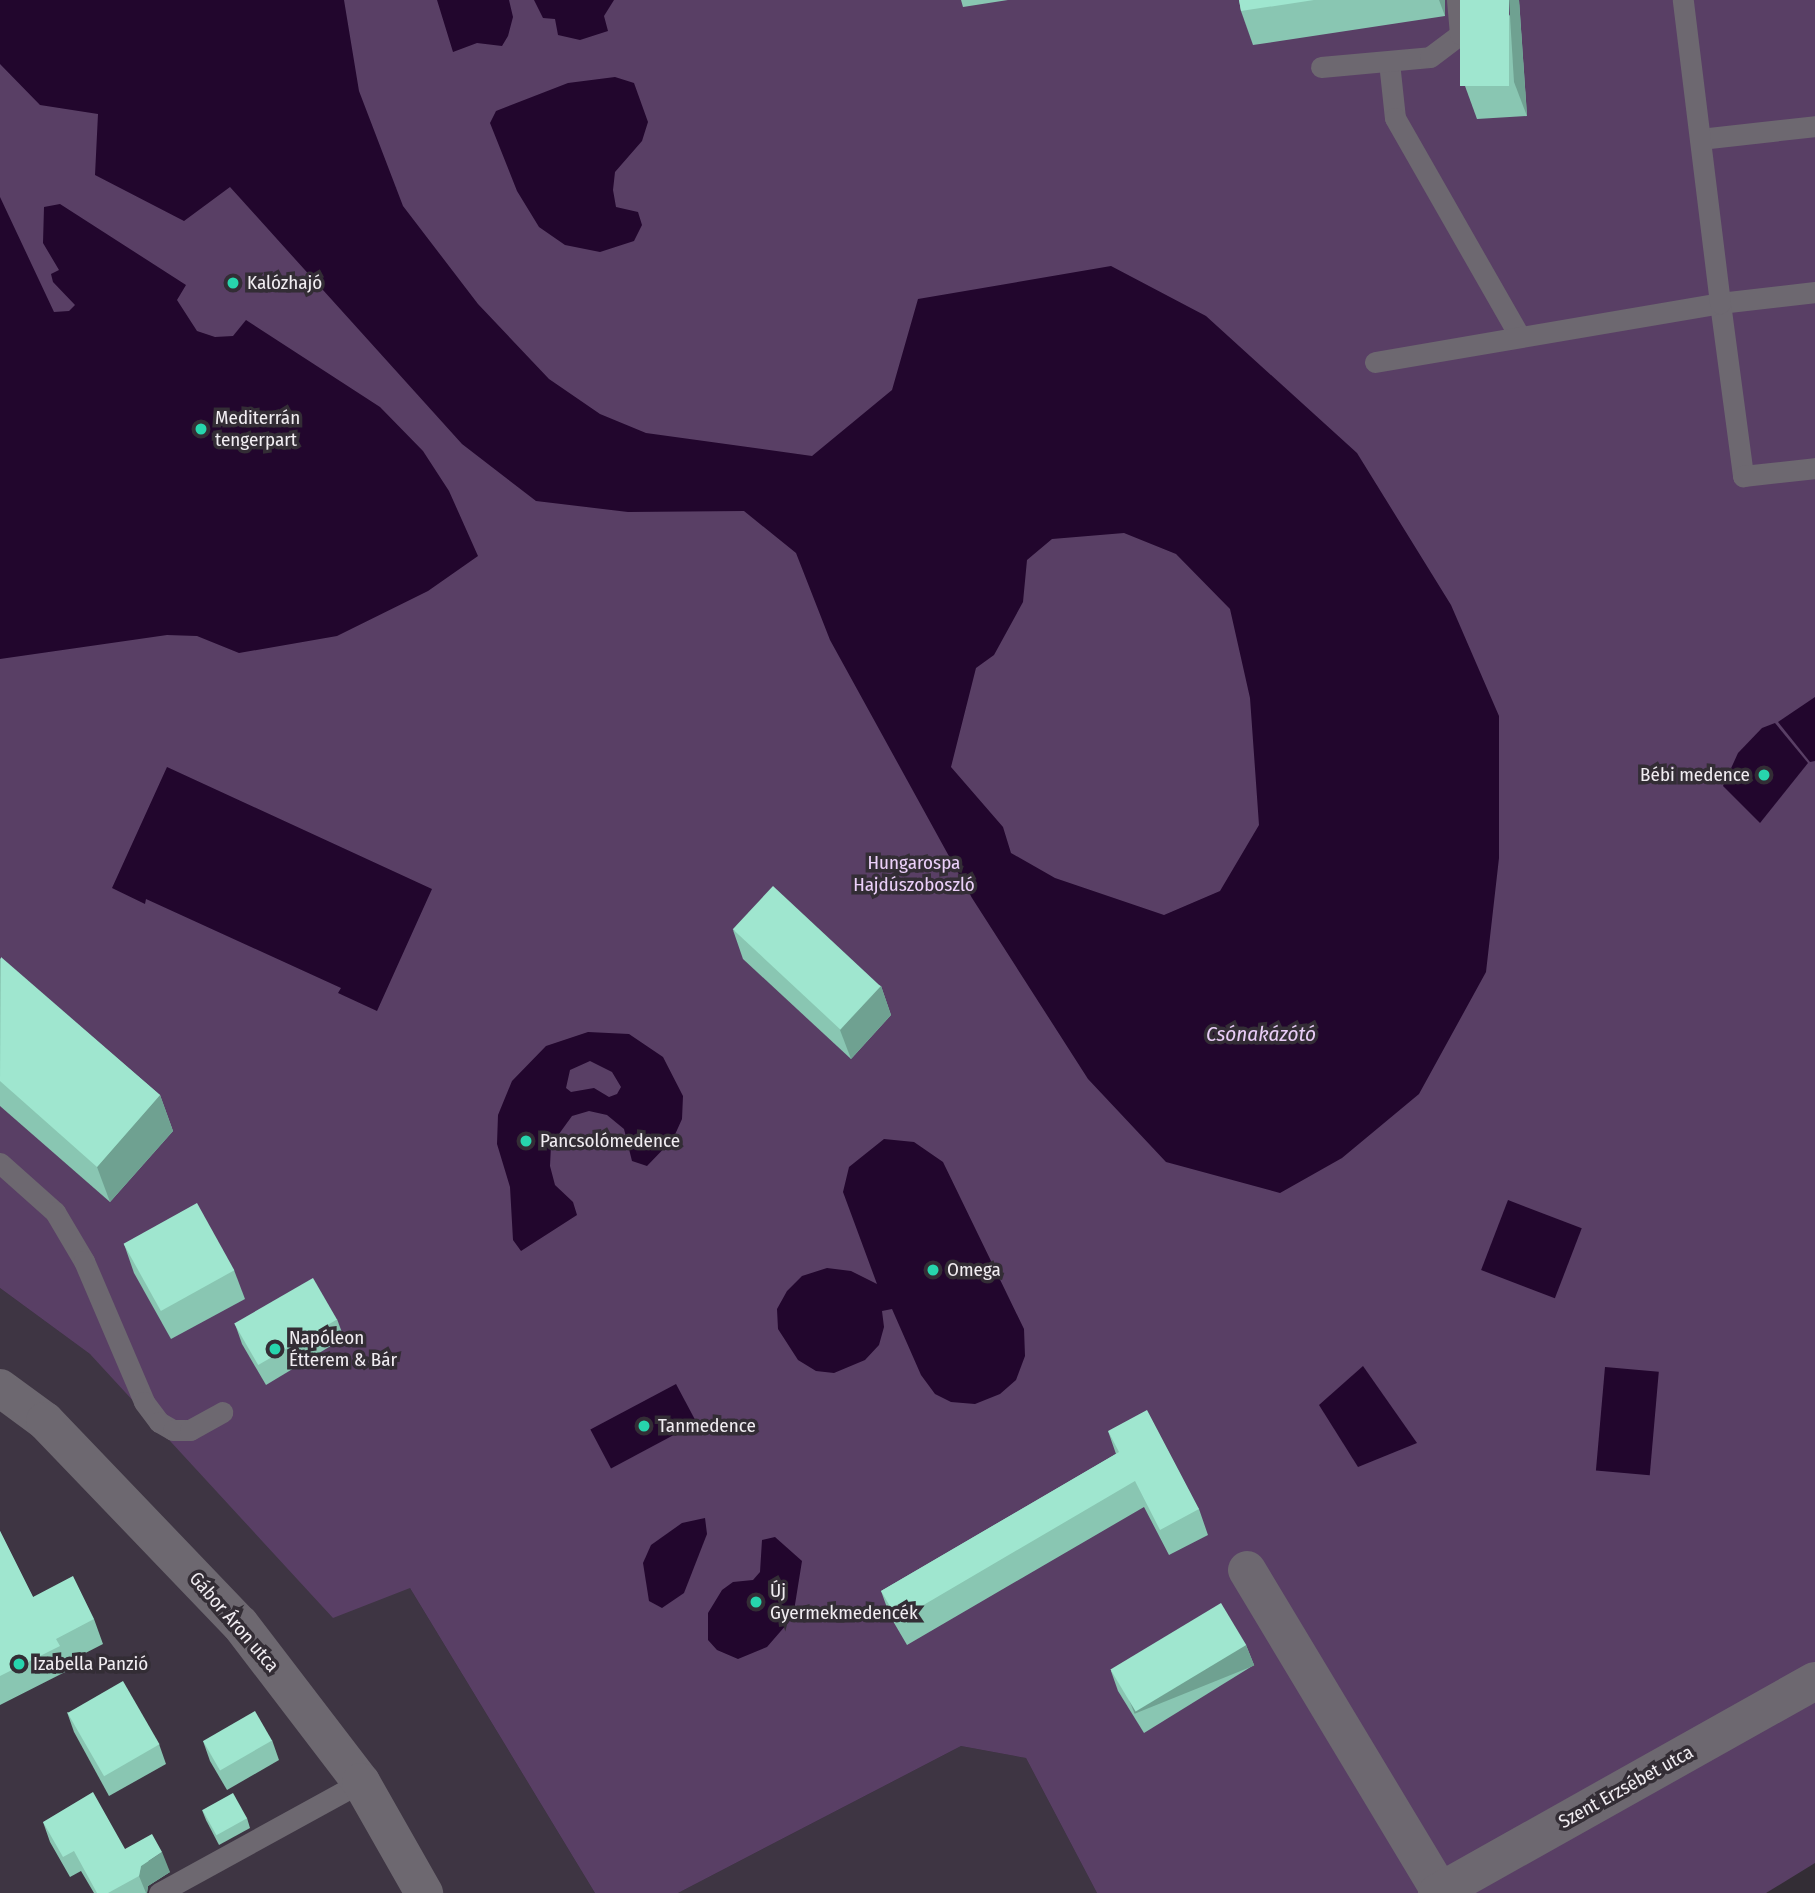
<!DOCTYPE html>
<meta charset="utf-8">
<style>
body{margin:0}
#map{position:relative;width:1815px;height:1893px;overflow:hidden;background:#332d35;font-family:"Fira Sans Condensed",sans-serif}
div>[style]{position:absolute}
.built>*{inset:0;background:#3e3543}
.green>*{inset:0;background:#593f65}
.water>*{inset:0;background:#22062d;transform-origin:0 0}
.lane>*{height:21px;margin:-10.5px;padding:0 10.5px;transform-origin:10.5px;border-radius:10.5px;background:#6d6870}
.street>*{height:38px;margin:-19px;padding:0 19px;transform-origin:19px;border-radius:19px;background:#6d6870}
.wall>*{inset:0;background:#89c6b2}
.shaded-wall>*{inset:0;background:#6fa191;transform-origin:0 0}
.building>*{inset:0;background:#9fe6cf;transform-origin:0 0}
.dots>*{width:19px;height:19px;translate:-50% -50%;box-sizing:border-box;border:4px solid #332d35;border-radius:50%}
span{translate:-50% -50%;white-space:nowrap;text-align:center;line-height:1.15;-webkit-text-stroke:7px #332d35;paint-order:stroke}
.poi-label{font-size:19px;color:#f1edf2}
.left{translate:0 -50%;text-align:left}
.right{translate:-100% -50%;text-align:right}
.park-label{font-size:19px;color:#ecd0fa}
.street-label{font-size:19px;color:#f1edf2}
.water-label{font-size:21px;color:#e8ccf6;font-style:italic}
</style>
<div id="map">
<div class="built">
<i style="clip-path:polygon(0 1288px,410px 1588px,595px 1893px,0 1893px)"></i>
<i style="clip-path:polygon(961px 1746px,1026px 1758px,1097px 1893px,678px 1893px)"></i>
</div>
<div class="green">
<i style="clip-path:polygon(0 0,1815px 0,1815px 1863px,1766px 1893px,1097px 1893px,1026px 1758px,961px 1746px,678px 1893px,595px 1893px,410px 1588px,333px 1618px,90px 1354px,0 1288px)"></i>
</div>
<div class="water">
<i style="clip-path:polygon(evenodd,0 0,344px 0,359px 91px,403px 206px,478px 304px,549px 379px,600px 414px,646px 433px,812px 456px,892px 390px,918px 299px,1111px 266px,1206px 316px,1357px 453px,1451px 605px,1499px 716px,1499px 858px,1486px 972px,1419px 1094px,1342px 1158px,1280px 1193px,1166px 1162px,1088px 1079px,972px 898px,830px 640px,796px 553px,744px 511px,628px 512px,536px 501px,462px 444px,230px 187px,184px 221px,95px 175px,98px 114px,40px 105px,0 64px,0 0,1124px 533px,1176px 554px,1230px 609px,1250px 698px,1259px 825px,1220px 891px,1164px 915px,1055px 878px,1011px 853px,1003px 827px,951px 767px,976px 668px,994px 655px,1023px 602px,1027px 560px,1052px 539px,1124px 533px)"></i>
<i style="clip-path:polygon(437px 0,509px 0,513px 17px,508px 36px,502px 46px,477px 43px,453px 52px)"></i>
<i style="clip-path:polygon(534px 0,614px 0,604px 16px,608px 31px,580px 40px,558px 35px,555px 19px,543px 18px)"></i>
<i style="clip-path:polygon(615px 77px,634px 83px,648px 122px,642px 141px,615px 172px,613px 190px,616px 207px,638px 212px,642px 225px,634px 241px,600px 252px,565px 245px,539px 227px,517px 191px,490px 123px,496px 111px,568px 83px)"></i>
<i style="clip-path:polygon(0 197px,54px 312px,69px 311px,75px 305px,53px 282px,51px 274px,59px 270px,43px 243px,44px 207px,60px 204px,186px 285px,177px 300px,197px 331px,215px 337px,233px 336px,246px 320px,380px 407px,423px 451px,449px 491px,478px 556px,428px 591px,337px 636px,239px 653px,197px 636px,167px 635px,0 659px)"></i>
<i style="clip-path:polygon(1815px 697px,1815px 761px,1810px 762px,1778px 722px)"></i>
<i style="clip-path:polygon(1775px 723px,1808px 763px,1760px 823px,1723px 786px,1738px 753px,1762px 728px)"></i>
<i style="clip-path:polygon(167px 767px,432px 889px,377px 1011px,338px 993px,341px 988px,146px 899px,145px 904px,112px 888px)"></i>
<i style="clip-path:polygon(evenodd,588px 1032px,629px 1034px,663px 1057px,683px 1096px,682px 1119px,673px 1139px,647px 1166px,632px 1161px,624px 1129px,607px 1115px,589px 1111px,572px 1116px,551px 1145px,550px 1166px,555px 1185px,573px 1202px,577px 1215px,521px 1251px,513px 1240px,510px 1187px,497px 1144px,498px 1115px,512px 1081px,546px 1046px,588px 1032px,590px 1061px,612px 1072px,621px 1087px,617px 1094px,609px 1097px,594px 1088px,571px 1092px,566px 1088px,570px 1070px,590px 1061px)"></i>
<i style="clip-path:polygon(884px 1139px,914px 1142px,943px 1162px,1024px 1329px,1025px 1356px,1016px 1380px,1000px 1394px,975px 1404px,951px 1402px,935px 1394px,921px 1375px,892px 1309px,882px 1311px,884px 1327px,879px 1345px,865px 1360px,834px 1373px,816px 1371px,798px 1360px,778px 1329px,777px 1309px,787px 1291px,802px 1276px,827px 1268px,851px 1271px,877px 1284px,843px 1192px,849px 1167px)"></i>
<i style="left:1508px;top:1200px;width:79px;height:75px;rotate:21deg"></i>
<i style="clip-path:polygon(1363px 1366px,1417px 1443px,1358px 1467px,1319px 1405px)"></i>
<i style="left:1605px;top:1367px;width:54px;height:104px;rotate:5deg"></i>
<i style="left:676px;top:1384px;width:44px;height:97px;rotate:62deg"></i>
<i style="clip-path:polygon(705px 1518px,707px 1534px,684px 1593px,662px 1608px,649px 1601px,643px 1563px,651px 1545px,682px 1523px)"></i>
<i style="clip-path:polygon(775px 1537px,802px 1561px,793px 1617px,767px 1647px,738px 1659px,717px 1650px,708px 1640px,708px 1613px,722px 1590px,733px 1582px,753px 1580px,760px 1572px,762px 1540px)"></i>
</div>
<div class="lane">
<i style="left:1389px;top:62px;width:56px;rotate:83.9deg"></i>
<i style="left:1395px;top:118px;width:250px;rotate:60.3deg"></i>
<i style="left:1321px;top:67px;width:109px;rotate:-5.2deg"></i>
<i style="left:1430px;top:57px;width:38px;rotate:-37deg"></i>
<i style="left:1460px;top:34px;width:34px;rotate:-95deg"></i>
<i style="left:1700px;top:139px;width:116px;rotate:-6.4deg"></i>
<i style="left:1815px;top:292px;width:96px;rotate:173.4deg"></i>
<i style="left:1720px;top:303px;width:175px;rotate:82.4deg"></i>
<i style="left:1743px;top:476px;width:72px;rotate:-6.3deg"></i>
<i style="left:1375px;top:362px;width:350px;rotate:-9.7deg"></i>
<i style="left:1720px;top:303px;width:305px;rotate:-97deg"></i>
<i style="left:0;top:1163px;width:74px;rotate:41.7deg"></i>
<i style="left:55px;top:1212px;width:57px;rotate:59.4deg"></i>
<i style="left:84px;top:1261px;width:153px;rotate:66.9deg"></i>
<i style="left:144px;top:1402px;width:25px;rotate:53deg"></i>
<i style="left:159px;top:1422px;width:16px;rotate:30deg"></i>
<i style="left:173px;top:1430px;width:17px"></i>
<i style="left:190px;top:1430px;width:37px;rotate:-29deg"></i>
<i style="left:159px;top:1893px;width:230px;rotate:-28.8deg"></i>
</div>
<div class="street">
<i style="left:0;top:1388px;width:56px;rotate:36.3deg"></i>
<i style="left:45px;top:1421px;width:281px;rotate:46.2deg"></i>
<i style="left:240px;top:1624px;width:199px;rotate:52.6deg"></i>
<i style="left:361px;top:1782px;width:128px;rotate:60.4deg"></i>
<i style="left:1247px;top:1570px;width:377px;rotate:59deg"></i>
<i style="left:1437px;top:1893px;width:433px;rotate:-29.3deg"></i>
</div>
<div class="wall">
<i style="clip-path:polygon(961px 0,1008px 0,963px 7px)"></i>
<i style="clip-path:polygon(1239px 0,1445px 0,1445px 16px,1253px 45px,1241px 11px)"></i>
<i style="clip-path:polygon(1519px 0,1527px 116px,1477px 119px,1465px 86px)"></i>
<i style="clip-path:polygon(733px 930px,881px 986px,891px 1015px,851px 1059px,743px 959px)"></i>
<i style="clip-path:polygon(0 958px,160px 1095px,173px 1131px,110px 1202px,0 1106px)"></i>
<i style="clip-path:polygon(124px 1244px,234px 1270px,245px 1299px,171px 1339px,134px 1273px)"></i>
<i style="clip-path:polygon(337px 1319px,344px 1338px,266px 1385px,242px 1344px,235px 1324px)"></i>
<i style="clip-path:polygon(1108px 1431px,1199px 1509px,1208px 1535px,1169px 1555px,1144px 1507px,907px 1645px,890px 1616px,881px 1591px,1116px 1454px)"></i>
<i style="clip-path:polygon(0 1531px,33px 1597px,94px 1619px,103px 1644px,66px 1663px,69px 1670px,0 1705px)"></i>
<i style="clip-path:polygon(1246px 1645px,1254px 1665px,1144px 1733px,1118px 1691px,1111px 1671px)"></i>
<i style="clip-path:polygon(67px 1712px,159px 1744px,166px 1764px,109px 1796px,74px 1732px)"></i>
<i style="clip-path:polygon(272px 1740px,279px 1760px,227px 1790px,210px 1761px,203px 1741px)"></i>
<i style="clip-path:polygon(202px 1810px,247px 1818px,250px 1828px,219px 1845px,206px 1820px)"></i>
<i style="clip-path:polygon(43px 1822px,125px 1849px,170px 1872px,148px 1886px,147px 1893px,94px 1893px,81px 1871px,70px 1877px,50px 1842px)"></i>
</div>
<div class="shaded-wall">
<i style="clip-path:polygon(1439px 0,1445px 0,1445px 16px)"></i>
<i style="clip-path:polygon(1509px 0,1519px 0,1527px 116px,1514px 82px)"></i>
<i style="clip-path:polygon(881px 986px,891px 1015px,851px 1059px,840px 1030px)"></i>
<i style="clip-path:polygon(160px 1095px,173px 1131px,110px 1202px,97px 1167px)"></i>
<i style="left:1246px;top:1645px;width:22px;height:129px;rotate:68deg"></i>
<i style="clip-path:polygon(162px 1852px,170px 1872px,148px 1886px,147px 1893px,146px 1893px,139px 1876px,141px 1866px)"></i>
</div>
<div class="building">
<i style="clip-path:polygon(1239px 0,1314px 0,1241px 11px)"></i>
<i style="left:1460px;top:0;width:49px;height:86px"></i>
<i style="left:773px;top:886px;width:147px;height:59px;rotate:43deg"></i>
<i style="clip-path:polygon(1px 957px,160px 1095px,97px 1167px,0 1081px)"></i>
<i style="left:197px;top:1203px;width:77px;height:84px;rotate:61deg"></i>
<i style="left:313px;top:1278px;width:48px;height:91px;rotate:60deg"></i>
<i style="clip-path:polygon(1147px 1410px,1199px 1509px,1160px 1530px,1135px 1481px,898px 1620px,881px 1591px,1119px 1452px,1108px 1431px)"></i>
<i style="clip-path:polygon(0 1531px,33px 1597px,73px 1576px,94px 1619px,56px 1639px,60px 1646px,0 1676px)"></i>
<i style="left:1221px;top:1603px;width:49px;height:129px;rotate:59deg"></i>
<i style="left:123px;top:1681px;width:73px;height:64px;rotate:60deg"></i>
<i style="left:255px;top:1711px;width:34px;height:60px;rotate:60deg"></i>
<i style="clip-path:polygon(93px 1792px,125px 1849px,152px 1834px,162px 1852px,141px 1866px,139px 1876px,108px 1893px,97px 1893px,74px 1851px,63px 1857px,43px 1822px)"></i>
<i style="left:233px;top:1793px;width:29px;height:35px;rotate:61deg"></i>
</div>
<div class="dots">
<i style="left:233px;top:283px;background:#27d5ad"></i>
<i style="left:201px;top:429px;background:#27d5ad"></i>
<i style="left:1764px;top:775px;background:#27d5ad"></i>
<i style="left:526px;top:1141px;background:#27d5ad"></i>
<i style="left:933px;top:1270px;background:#27d5ad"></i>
<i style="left:275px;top:1349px;background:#27d5ad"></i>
<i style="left:644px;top:1426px;background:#27d5ad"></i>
<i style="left:756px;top:1602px;background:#27d5ad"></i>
<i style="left:19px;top:1664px;background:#27d5ad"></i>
</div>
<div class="poi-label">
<span class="left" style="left:247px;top:283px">Kalózhajó</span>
<span class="left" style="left:215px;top:429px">Mediterrán<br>tengerpart</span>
<span class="right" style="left:1750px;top:775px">Bébi medence</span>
<span class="left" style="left:540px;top:1141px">Pancsolómedence</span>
<span class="left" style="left:947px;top:1270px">Omega</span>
<span class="left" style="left:289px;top:1349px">Napóleon<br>Étterem &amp; Bár</span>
<span class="left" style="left:658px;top:1426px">Tanmedence</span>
<span class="left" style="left:770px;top:1602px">Új<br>Gyermekmedencék</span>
<span class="left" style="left:33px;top:1664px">Izabella Panzió</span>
</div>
<div class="park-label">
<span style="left:914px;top:874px">Hungarospa<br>Hajdúszoboszló</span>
</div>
<div class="street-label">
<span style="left:234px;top:1622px;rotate:49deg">Gábor Áron utca</span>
<span style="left:1626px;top:1787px;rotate:-29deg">Szent Erzsébet utca</span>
</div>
<div class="water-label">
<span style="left:1261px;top:1034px">Csónakázótó</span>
</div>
</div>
